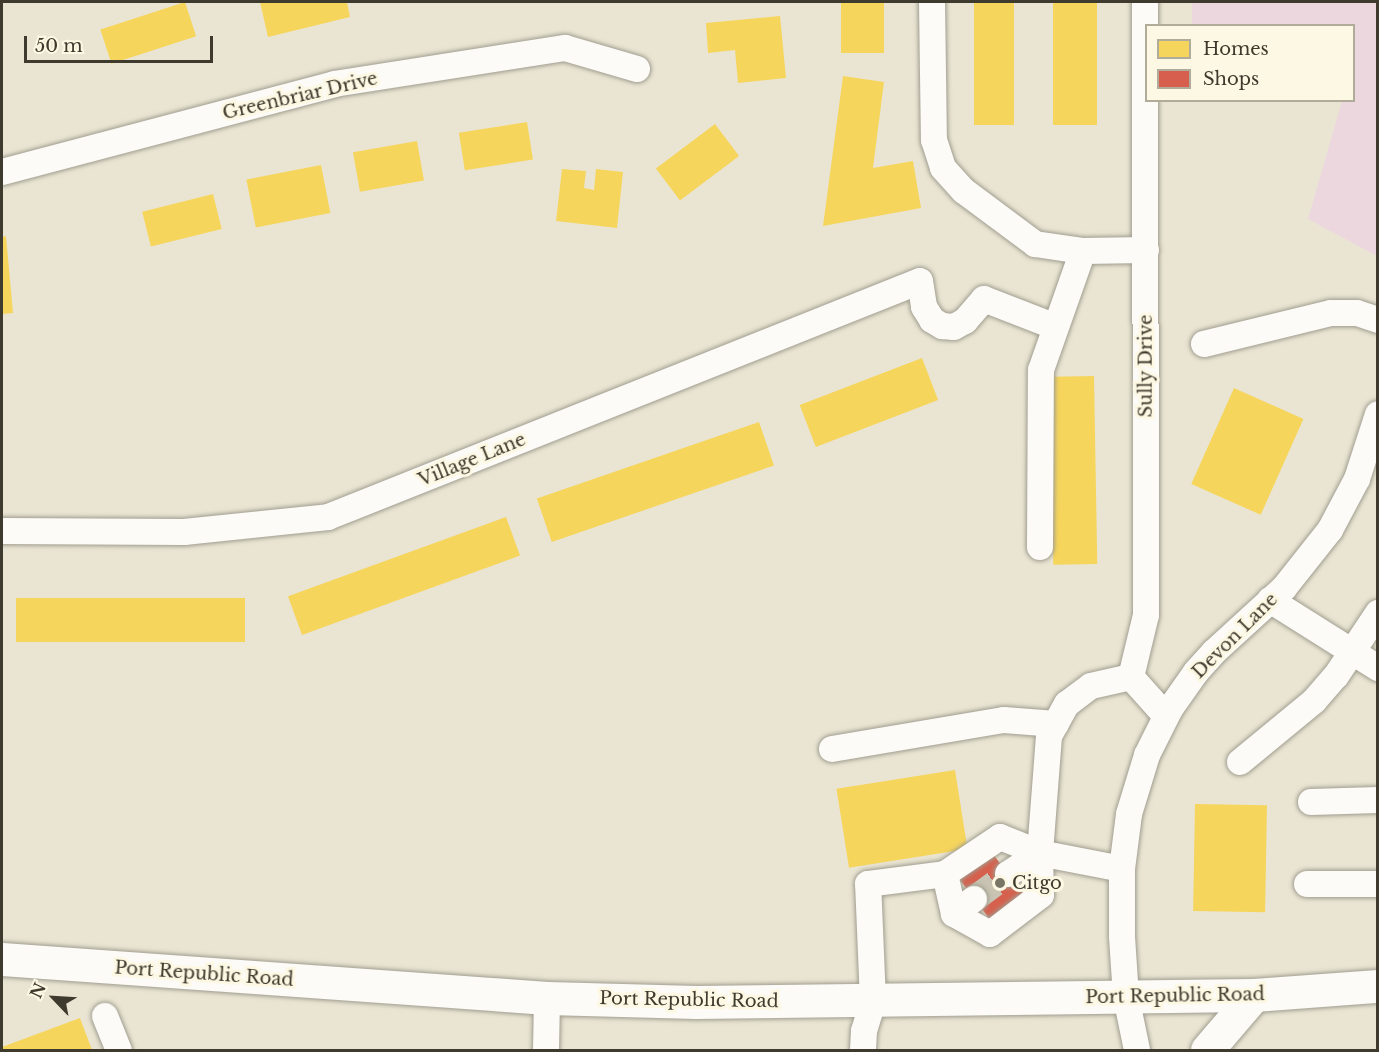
<!DOCTYPE html>
<style>
body{margin:0}
#map{position:relative;width:1379px;height:1052px;overflow:hidden;background:#eae5d3;font-family:"Libre Baskerville",serif}
div>[style]{position:absolute}
.green>*{inset:0;background:#ecd7df}
.homes>*{inset:0;background:#f6d55c;transform-origin:0 0}
.shops>*{inset:0;background:#d6604d;transform-origin:0 0}
.minor-tunnel>*{height:26px;margin-top:-13px;transform-origin:0;background:repeating-linear-gradient(90deg,#c8c3b2 0 26px,transparent 0 39px)}
.roads{filter:drop-shadow(0 0 2px #a19e90) drop-shadow(0 0 2px #a19e90)}
.minor>*{height:26px;margin:-13px;padding:0 13px;transform-origin:13px;border-radius:13px;background:#fcfbf8}
.major>*{height:33px;margin:-16.5px;padding:0 16.5px;transform-origin:16.5px;border-radius:16.5px;background:#fcfbf8}
.dots>*{width:16px;height:16px;translate:-50% -50%;box-sizing:border-box;border:3px solid #fdf8e3;border-radius:50%}
span{translate:-50% -50%;white-space:nowrap;text-align:center;line-height:1.15;-webkit-text-stroke:6px #fdf8e3;paint-order:stroke}
.street-label{font-size:18px;color:#3e3a2d}
.poi-label{font-size:18px;color:#3e3a2d}
.left{translate:0 -50%;text-align:left}
.frame{position:absolute;inset:0;border:3px solid #3e3a2d;pointer-events:none}
.legend{position:absolute;left:1145px;top:24px;width:210px;height:78px;box-sizing:border-box;background:#fdf8e3;border:2px solid #b1ac9a;margin:0;padding:8px 10px;list-style:none;font-size:18px;color:#3e3a2d}
.legend li{display:flex;align-items:center;gap:12px;height:30px}
.legend b{width:30px;border:2px solid #b1ac9a}
.north{position:absolute;left:24px;top:968px;width:60px;height:60px;-webkit-text-stroke:4px #fdf8e3;paint-order:stroke;rotate:295deg;font-size:16px;font-weight:700;line-height:24px;text-align:center;color:#3e3a2d}
.north::after{content:'';display:block;margin:auto;width:21px;height:27px;background:#3e3a2d;clip-path:polygon(50% 0,100% 100%,50% 72%,0 100%)}
.scale{position:absolute;left:24px;top:36px;width:189px;height:27px;box-sizing:border-box;border:3px solid #3e3a2d;border-top:0;padding-left:8px;font-size:18px;line-height:21px;white-space:nowrap;color:#3e3a2d;-webkit-text-stroke:4px #fdf8e3;paint-order:stroke}
</style>
<div id="map">
<div class="green">
<i style="clip-path:polygon(1192px 2px,1377px 2px,1377px 256px,1308px 219px,1342px 101px,1354px 100px,1354px 26px,1192px 25px)"></i>
</div>
<div class="homes">
<i style="left:185px;top:2px;width:36px;height:89px;rotate:72deg"></i>
<i style="clip-path:polygon(260px 2px,347px 2px,350px 17px,268px 37px)"></i>
<i style="left:841px;top:2px;width:43px;height:51px"></i>
<i style="left:974px;top:2px;width:40px;height:123px"></i>
<i style="left:1053px;top:2px;width:44px;height:123px"></i>
<i style="clip-path:polygon(780px 16px,786px 78px,738px 83px,735px 50px,708px 53px,706px 23px)"></i>
<i style="clip-path:polygon(843px 76px,884px 82px,873px 168px,913px 161px,921px 208px,823px 226px)"></i>
<i style="left:527px;top:122px;width:38px;height:69px;rotate:81deg"></i>
<i style="left:715px;top:124px;width:40px;height:74px;rotate:53deg"></i>
<i style="left:417px;top:141px;width:40px;height:65px;rotate:80deg"></i>
<i style="left:321px;top:165px;width:49px;height:76px;rotate:79deg"></i>
<i style="clip-path:polygon(562px 169px,586px 171px,584px 188px,594px 190px,596px 169px,623px 172px,617px 228px,556px 221px)"></i>
<i style="left:213px;top:194px;width:36px;height:73px;rotate:76deg"></i>
<i style="clip-path:polygon(6px 236px,13px 313px,2px 314px,2px 237px)"></i>
<i style="left:922px;top:358px;width:45px;height:131px;rotate:69deg"></i>
<i style="left:1094px;top:376px;width:188px;height:44px;rotate:89deg"></i>
<i style="left:1234px;top:388px;width:76px;height:105px;rotate:24deg"></i>
<i style="left:759px;top:422px;width:46px;height:235px;rotate:71deg"></i>
<i style="left:506px;top:517px;width:41px;height:232px;rotate:70deg"></i>
<i style="left:16px;top:598px;width:229px;height:44px"></i>
<i style="left:955px;top:770px;width:80px;height:120px;rotate:81deg"></i>
<i style="left:1195px;top:804px;width:72px;height:107px;rotate:1deg"></i>
<i style="clip-path:polygon(80px 1018px,92px 1050px,3px 1050px,2px 1047px)"></i>
</div>
<div class="shops">
<i style="left:990px;top:850px;width:58px;height:42px;rotate:53deg"></i>
</div>
<div class="minor-tunnel">
<i style="left:974px;top:899px;width:42px;rotate:-36.3deg"></i>
</div>
<div class="roads">
<div class="minor">
<i style="left:932px;top:2px;width:138px;rotate:89.2deg"></i>
<i style="left:934px;top:140px;width:29px;rotate:72deg"></i>
<i style="left:943px;top:168px;width:31px;rotate:48deg"></i>
<i style="left:964px;top:191px;width:89px;rotate:36.7deg"></i>
<i style="left:1035px;top:244px;width:49px;rotate:8.3deg"></i>
<i style="left:1083px;top:251px;width:63px;rotate:-0.9deg"></i>
<i style="left:1145px;top:2px;width:613px;rotate:89.91deg"></i>
<i style="left:1146px;top:615px;width:64px;rotate:103.6deg"></i>
<i style="left:1131px;top:677px;width:52px;rotate:48.1deg"></i>
<i style="left:2px;top:172px;width:343px;rotate:-14.8deg"></i>
<i style="left:334px;top:84px;width:234px;rotate:-8.9deg"></i>
<i style="left:565px;top:48px;width:75px;rotate:16.3deg"></i>
<i style="left:1204px;top:344px;width:131px;rotate:-13.7deg"></i>
<i style="left:1331px;top:313px;width:26px"></i>
<i style="left:1357px;top:313px;width:22px;rotate:18deg"></i>
<i style="left:2px;top:531px;width:182px;rotate:0.3deg"></i>
<i style="left:184px;top:532px;width:145px;rotate:-5.9deg"></i>
<i style="left:328px;top:517px;width:637px;rotate:-21.73deg"></i>
<i style="left:920px;top:281px;width:26px;rotate:81deg"></i>
<i style="left:924px;top:307px;width:15px;rotate:58deg"></i>
<i style="left:932px;top:320px;width:12px;rotate:31deg"></i>
<i style="left:942px;top:326px;width:12px;rotate:5deg"></i>
<i style="left:954px;top:327px;width:13px;rotate:-29deg"></i>
<i style="left:965px;top:321px;width:29px;rotate:-49deg"></i>
<i style="left:984px;top:299px;width:77px;rotate:21.3deg"></i>
<i style="left:1040px;top:547px;width:177px;rotate:-89.7deg"></i>
<i style="left:1041px;top:370px;width:126px;rotate:-70.6deg"></i>
<i style="left:1270px;top:600px;width:128px;rotate:32.2deg"></i>
<i style="left:832px;top:749px;width:174px;rotate:-9.6deg"></i>
<i style="left:1004px;top:720px;width:52px;rotate:4.4deg"></i>
<i style="left:1240px;top:762px;width:96px;rotate:-39.5deg"></i>
<i style="left:1314px;top:701px;width:33px;rotate:-49deg"></i>
<i style="left:1336px;top:676px;width:76px;rotate:-56.3deg"></i>
<i style="left:1311px;top:802px;width:67px;rotate:-1.7deg"></i>
<i style="left:1122px;top:869px;width:84px;rotate:-169deg"></i>
<i style="left:1040px;top:853px;width:43px;rotate:-158.2deg"></i>
<i style="left:1000px;top:837px;width:66px;rotate:146.1deg"></i>
<i style="left:945px;top:874px;width:41px;rotate:77.3deg"></i>
<i style="left:954px;top:914px;width:41px;rotate:29.1deg"></i>
<i style="left:990px;top:934px;width:64px;rotate:-37.4deg"></i>
<i style="left:1041px;top:895px;width:42px;rotate:-91.4deg"></i>
<i style="left:1040px;top:853px;width:117px;rotate:-85.6deg"></i>
<i style="left:1049px;top:736px;width:37px;rotate:-61deg"></i>
<i style="left:1067px;top:704px;width:30px;rotate:-37deg"></i>
<i style="left:1091px;top:686px;width:41px;rotate:-12.7deg"></i>
<i style="left:1008px;top:874px;width:38px;rotate:-33deg"></i>
<i style="left:1307px;top:884px;width:71px"></i>
<i style="left:954px;top:914px;width:25px;rotate:-37deg"></i>
<i style="left:105px;top:1016px;width:37px;rotate:68deg"></i>
<i style="left:546px;top:1050px;width:52px;rotate:-88.9deg"></i>
<i style="left:863px;top:1050px;width:19px;rotate:-87deg"></i>
<i style="left:864px;top:1031px;width:31px;rotate:-73deg"></i>
<i style="left:873px;top:1001px;width:117px;rotate:-92.4deg"></i>
<i style="left:868px;top:884px;width:78px;rotate:-7.4deg"></i>
<i style="left:1137px;top:1050px;width:54px;rotate:-101.7deg"></i>
<i style="left:1126px;top:997px;width:61px;rotate:-93.8deg"></i>
<i style="left:1122px;top:936px;width:67px;rotate:-90deg"></i>
<i style="left:1122px;top:869px;width:55px;rotate:-82.7deg"></i>
<i style="left:1129px;top:814px;width:62px;rotate:-73deg"></i>
<i style="left:1147px;top:755px;width:51px;rotate:-63.4deg"></i>
<i style="left:1170px;top:709px;width:45px;rotate:-54.9deg"></i>
<i style="left:1196px;top:672px;width:27px;rotate:-48deg"></i>
<i style="left:1214px;top:652px;width:95px;rotate:-42.4deg"></i>
<i style="left:1284px;top:588px;width:74px;rotate:-51.6deg"></i>
<i style="left:1330px;top:530px;width:58px;rotate:-62.1deg"></i>
<i style="left:1357px;top:479px;width:68px;rotate:-72.1deg"></i>
</div>
<div class="major">
<i style="left:2px;top:959px;width:546px;rotate:4.09deg"></i>
<i style="left:547px;top:998px;width:149px;rotate:1.5deg"></i>
<i style="left:696px;top:1002px;width:558px;rotate:-0.72deg"></i>
<i style="left:1254px;top:995px;width:124px;rotate:-4.2deg"></i>
<i style="left:1207px;top:1050px;width:72px;rotate:-49.5deg"></i>
</div>
</div>
<div class="dots">
<i style="left:1000px;top:883px;background:#7a7667"></i>
</div>
<div class="street-label">
<span style="left:300px;top:96px;rotate:-13deg">Greenbriar Drive</span>
<span style="left:1146px;top:366px;rotate:-90deg">Sully Drive</span>
<span style="left:472px;top:460px;rotate:-22deg">Village Lane</span>
<span style="left:1235px;top:636px;rotate:-45deg">Devon Lane</span>
<span style="left:204px;top:974px;rotate:4deg">Port Republic Road</span>
<span style="left:1175px;top:996px;rotate:-1deg">Port Republic Road</span>
<span style="left:689px;top:1000px;rotate:1deg">Port Republic Road</span>
</div>
<div class="poi-label">
<span class="left" style="left:1012px;top:883px">Citgo</span>
</div>
<div class="frame"></div>
<ul class="legend">
<li><b style="height:16px;background:#f6d55c"></b>Homes</li>
<li><b style="height:16px;background:#d6604d"></b>Shops</li>
</ul>
<div class="north">N</div>
<div class="scale">50 m</div>
</div>
